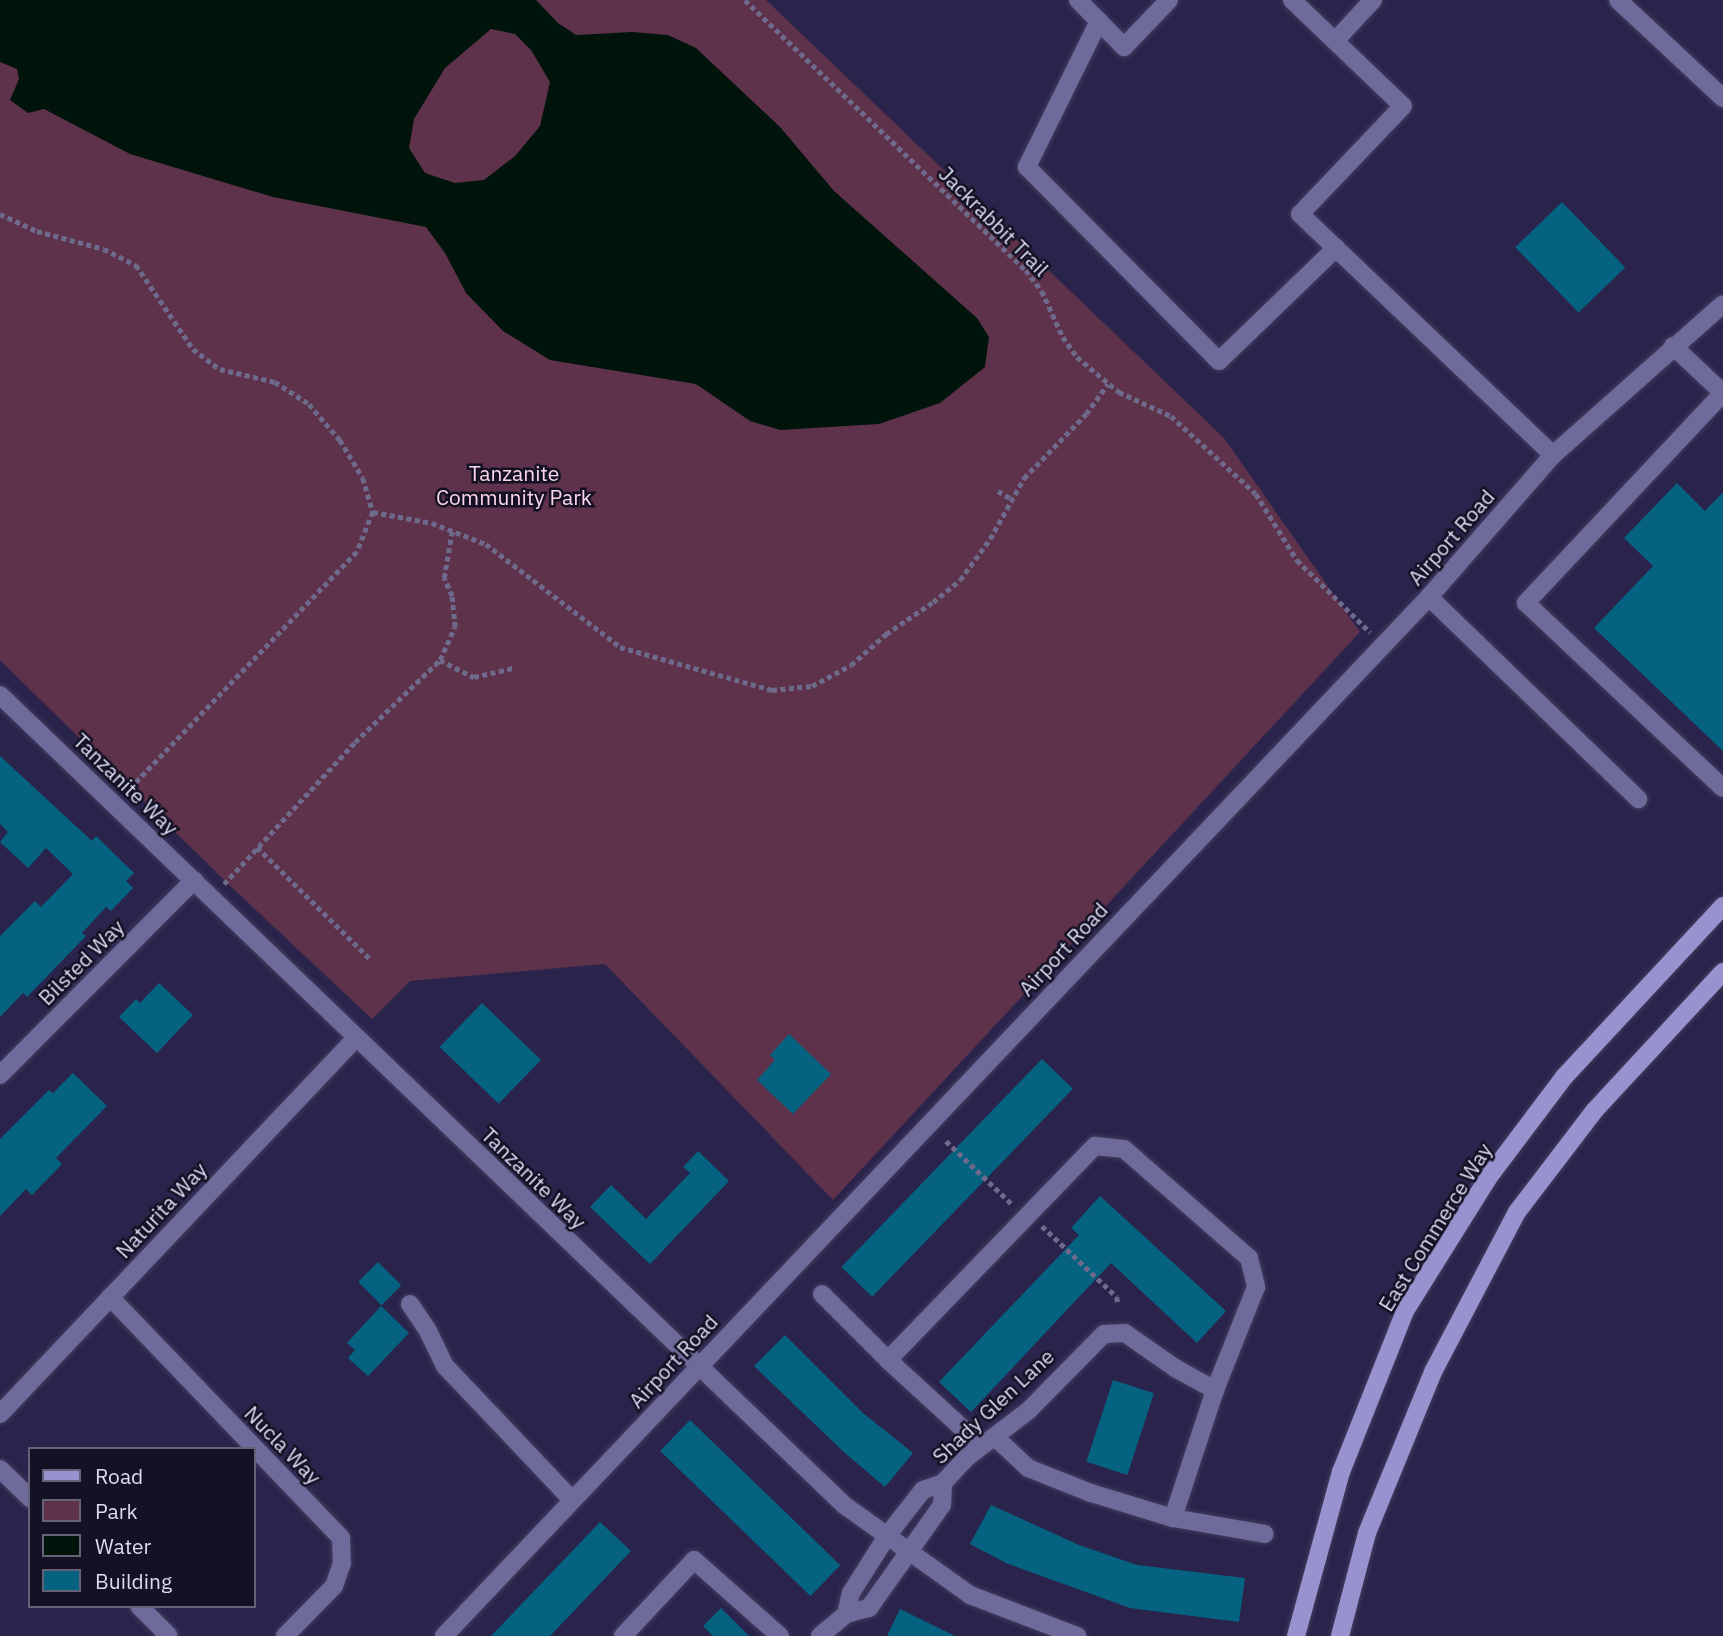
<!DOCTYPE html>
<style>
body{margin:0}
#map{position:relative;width:1723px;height:1636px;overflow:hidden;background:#2a244c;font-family:"IBM Plex Sans",sans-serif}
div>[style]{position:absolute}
.green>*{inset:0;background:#5e324a}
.water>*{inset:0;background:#00140c}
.building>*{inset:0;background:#056381;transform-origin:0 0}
.path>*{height:4.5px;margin-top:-2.25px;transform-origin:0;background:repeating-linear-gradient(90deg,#6e6a8c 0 5px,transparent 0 8.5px)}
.roads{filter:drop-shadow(0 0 2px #433d60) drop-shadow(0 0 2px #433d60)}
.minor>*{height:18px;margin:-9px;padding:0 9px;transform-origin:9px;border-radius:9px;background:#6e6a99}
.major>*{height:18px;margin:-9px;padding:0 9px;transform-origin:9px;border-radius:9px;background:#9893ce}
span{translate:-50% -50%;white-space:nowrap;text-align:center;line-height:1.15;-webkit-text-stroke:5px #131123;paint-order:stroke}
.street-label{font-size:21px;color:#dcdbf5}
.park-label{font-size:21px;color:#fbd6e8}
.legend{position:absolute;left:28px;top:1447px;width:228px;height:161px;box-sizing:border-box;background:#131123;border:2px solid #636277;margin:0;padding:9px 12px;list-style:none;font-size:21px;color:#dcdbf5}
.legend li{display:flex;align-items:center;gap:14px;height:35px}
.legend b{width:35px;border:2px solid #636277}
</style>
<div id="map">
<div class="green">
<i style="clip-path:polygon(0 0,766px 0,1224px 438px,1360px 632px,833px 1200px,605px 964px,410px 981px,372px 1019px,223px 879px,0 660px)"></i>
</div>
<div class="water">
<i style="clip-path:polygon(evenodd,0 0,536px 0,558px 23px,576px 35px,632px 32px,668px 35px,696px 48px,780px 127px,834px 191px,977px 318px,989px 337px,985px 367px,940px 403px,879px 424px,780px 430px,750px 421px,696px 384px,550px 360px,503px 331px,466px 293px,445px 253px,426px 227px,273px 197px,130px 154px,44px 109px,28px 113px,10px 100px,19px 79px,17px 69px,0 62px,0 0,491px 29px,515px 34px,531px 50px,550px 82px,540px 126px,515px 156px,484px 180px,455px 183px,425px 173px,409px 148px,414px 119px,445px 68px,491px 29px)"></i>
</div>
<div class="building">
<i style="left:1562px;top:202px;width:91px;height:65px;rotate:46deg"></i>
<i style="clip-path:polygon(1677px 483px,1705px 511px,1723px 492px,1723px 751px,1594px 628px,1653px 566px,1624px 538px)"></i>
<i style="clip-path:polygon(0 756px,92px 841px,96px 836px,134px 873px,126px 881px,133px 888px,111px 911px,106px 907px,82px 933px,86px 936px,27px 997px,23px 993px,0 1017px,0 936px,35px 901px,41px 907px,73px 874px,46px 848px,28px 868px,0 842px,8px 832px,0 824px)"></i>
<i style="clip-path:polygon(159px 983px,193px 1015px,157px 1053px,119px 1017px,136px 999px,140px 1003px)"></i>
<i style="left:482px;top:1003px;width:82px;height:61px;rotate:44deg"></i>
<i style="clip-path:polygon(789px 1034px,831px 1074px,793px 1114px,757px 1080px,775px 1060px,770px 1055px)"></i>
<i style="left:1042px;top:1059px;width:43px;height:289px;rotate:44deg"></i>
<i style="clip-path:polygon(73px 1073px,107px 1106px,56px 1158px,62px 1164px,32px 1195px,26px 1189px,0 1216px,0 1139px,49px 1090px,53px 1093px)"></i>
<i style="clip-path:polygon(698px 1151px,729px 1181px,650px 1264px,590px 1207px,611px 1185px,646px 1219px,690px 1173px,683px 1167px)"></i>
<i style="clip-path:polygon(1100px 1196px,1226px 1311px,1197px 1343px,1111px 1263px,971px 1412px,939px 1382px,1079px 1235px,1071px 1228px)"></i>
<i style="left:378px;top:1262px;width:33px;height:28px;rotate:45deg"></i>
<i style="clip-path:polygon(381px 1306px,409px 1333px,368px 1376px,348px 1358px,355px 1350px,347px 1343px)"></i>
<i style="clip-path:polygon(785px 1335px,863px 1413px,913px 1453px,885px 1487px,846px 1454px,754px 1366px)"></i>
<i style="left:1113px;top:1380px;width:43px;height:86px;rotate:18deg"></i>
<i style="left:690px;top:1420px;width:209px;height:43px;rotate:44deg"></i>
<i style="clip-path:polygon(991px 1505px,1079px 1545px,1137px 1565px,1245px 1578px,1239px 1622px,1130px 1608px,1006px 1563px,970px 1544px)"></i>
<i style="clip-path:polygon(600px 1522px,631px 1551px,550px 1636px,491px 1636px)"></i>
<i style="clip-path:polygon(721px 1608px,749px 1636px,713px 1636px,703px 1626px)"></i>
<i style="clip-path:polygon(900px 1609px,955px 1636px,887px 1636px)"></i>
</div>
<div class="path">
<i style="left:745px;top:0;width:390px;rotate:43.9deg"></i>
<i style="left:1026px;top:270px;width:26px;rotate:53deg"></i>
<i style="left:1042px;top:291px;width:51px;rotate:65.5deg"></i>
<i style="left:1063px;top:337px;width:24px;rotate:55deg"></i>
<i style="left:1077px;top:357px;width:55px;rotate:39.8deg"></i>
<i style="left:1119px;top:392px;width:57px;rotate:24.8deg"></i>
<i style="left:1171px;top:416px;width:115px;rotate:42.5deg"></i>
<i style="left:1256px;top:494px;width:78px;rotate:58.2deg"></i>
<i style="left:1297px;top:560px;width:103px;rotate:44.6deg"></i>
<i style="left:0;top:214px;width:41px;rotate:24.7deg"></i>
<i style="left:37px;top:231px;width:69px;rotate:15deg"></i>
<i style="left:104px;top:249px;width:36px;rotate:27deg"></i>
<i style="left:136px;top:265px;width:102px;rotate:55.8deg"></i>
<i style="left:193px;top:349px;width:34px;rotate:37deg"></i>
<i style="left:220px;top:369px;width:57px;rotate:13.3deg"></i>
<i style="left:275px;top:382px;width:40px;rotate:32.9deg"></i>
<i style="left:309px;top:404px;width:48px;rotate:49.3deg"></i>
<i style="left:340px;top:440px;width:44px;rotate:58.8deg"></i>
<i style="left:363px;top:478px;width:35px;rotate:74deg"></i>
<i style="left:373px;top:512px;width:43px;rotate:111.8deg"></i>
<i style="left:357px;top:552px;width:332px;rotate:133.8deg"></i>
<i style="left:998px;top:491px;width:16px;rotate:30deg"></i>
<i style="left:373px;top:512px;width:60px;rotate:10.6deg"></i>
<i style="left:432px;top:523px;width:58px;rotate:21.3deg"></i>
<i style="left:486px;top:544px;width:169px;rotate:37.5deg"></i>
<i style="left:620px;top:647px;width:158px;rotate:15.8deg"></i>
<i style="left:772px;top:690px;width:40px;rotate:-5.7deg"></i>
<i style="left:812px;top:686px;width:44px;rotate:-28.3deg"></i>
<i style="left:851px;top:665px;width:47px;rotate:-41.5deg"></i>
<i style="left:886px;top:634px;width:57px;rotate:-34.2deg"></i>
<i style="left:933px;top:602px;width:35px;rotate:-39deg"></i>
<i style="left:960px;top:580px;width:51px;rotate:-53.8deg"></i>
<i style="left:990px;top:539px;width:70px;rotate:-60.9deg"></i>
<i style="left:1024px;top:478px;width:89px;rotate:-45.9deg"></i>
<i style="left:1086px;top:414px;width:37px;rotate:-54deg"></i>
<i style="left:440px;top:660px;width:38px;rotate:27deg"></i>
<i style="left:474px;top:677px;width:40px;rotate:-13deg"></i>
<i style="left:257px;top:847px;width:158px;rotate:44.7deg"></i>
<i style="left:224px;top:884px;width:193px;rotate:-47.3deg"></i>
<i style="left:355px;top:742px;width:118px;rotate:-44deg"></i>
<i style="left:440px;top:660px;width:36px;rotate:-66deg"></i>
<i style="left:455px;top:627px;width:31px;rotate:-96deg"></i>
<i style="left:452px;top:596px;width:20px;rotate:-114deg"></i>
<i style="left:444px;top:578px;width:48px;rotate:-80.3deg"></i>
<i style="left:946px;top:1141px;width:93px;rotate:43.7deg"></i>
<i style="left:1042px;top:1226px;width:103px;rotate:43.4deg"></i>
<i style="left:1117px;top:1297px;width:7px;rotate:82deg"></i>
</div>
<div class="roads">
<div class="minor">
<i style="left:1078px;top:0;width:66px;rotate:45.6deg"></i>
<i style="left:1124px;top:47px;width:65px;rotate:-46.2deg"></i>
<i style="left:1292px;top:0;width:153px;rotate:43.7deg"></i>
<i style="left:1403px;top:106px;width:149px;rotate:133.6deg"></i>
<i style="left:1300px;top:214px;width:349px;rotate:43.6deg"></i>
<i style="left:1618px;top:0;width:144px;rotate:43deg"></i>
<i style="left:1099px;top:21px;width:163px;rotate:116.3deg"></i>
<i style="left:1027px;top:167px;width:273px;rotate:45.3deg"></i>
<i style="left:1219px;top:361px;width:163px;rotate:-44deg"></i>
<i style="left:1335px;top:41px;width:56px;rotate:-47.2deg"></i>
<i style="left:1673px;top:346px;width:69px;rotate:43.2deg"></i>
<i style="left:1723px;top:393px;width:288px;rotate:133.2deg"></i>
<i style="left:1526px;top:603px;width:270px;rotate:43.2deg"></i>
<i style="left:1429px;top:597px;width:291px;rotate:44deg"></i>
<i style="left:0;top:695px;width:1170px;rotate:43.82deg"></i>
<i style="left:844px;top:1505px;width:155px;rotate:35.5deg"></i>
<i style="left:970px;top:1595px;width:115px;rotate:21deg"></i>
<i style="left:0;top:1075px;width:275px;rotate:-45.1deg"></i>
<i style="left:822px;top:1294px;width:93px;rotate:45deg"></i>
<i style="left:888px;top:1360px;width:298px;rotate:-46deg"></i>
<i style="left:1095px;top:1146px;width:29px;rotate:6deg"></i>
<i style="left:1124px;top:1149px;width:166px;rotate:41.1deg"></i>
<i style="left:1249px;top:1258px;width:30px;rotate:76deg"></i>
<i style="left:1256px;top:1287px;width:111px;rotate:111.7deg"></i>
<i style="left:1215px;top:1390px;width:135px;rotate:108.2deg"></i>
<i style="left:1173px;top:1518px;width:93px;rotate:9.9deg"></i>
<i style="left:110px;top:1297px;width:334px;rotate:46.2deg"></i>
<i style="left:341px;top:1538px;width:25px;rotate:88deg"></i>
<i style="left:342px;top:1563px;width:24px;rotate:109deg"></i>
<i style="left:334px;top:1586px;width:70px;rotate:134.4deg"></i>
<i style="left:410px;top:1304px;width:30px;rotate:56deg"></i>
<i style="left:427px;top:1329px;width:41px;rotate:64.1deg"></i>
<i style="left:445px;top:1366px;width:185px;rotate:46.5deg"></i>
<i style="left:888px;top:1360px;width:127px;rotate:42.5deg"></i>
<i style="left:0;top:1414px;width:518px;rotate:-46.57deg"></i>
<i style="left:995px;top:1437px;width:45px;rotate:43.2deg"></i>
<i style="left:1028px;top:1468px;width:68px;rotate:21.6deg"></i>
<i style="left:1091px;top:1493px;width:86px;rotate:17deg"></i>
<i style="left:0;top:1469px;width:42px;rotate:44deg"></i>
<i style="left:139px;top:1606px;width:42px;rotate:45deg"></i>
<i style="left:846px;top:1614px;width:22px;rotate:-77deg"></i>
<i style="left:851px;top:1593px;width:67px;rotate:-57.7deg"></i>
<i style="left:887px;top:1536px;width:58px;rotate:-52deg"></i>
<i style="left:923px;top:1490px;width:21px;rotate:-19deg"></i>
<i style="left:943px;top:1483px;width:34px;rotate:-47deg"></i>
<i style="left:966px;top:1458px;width:78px;rotate:-37.2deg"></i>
<i style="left:1028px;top:1411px;width:108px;rotate:-45.4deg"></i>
<i style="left:1104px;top:1334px;width:21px;rotate:-3deg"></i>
<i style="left:1125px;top:1333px;width:61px;rotate:35deg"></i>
<i style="left:1175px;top:1368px;width:46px;rotate:28.8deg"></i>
<i style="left:444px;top:1636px;width:1432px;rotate:-46.53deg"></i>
<i style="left:1429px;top:597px;width:189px;rotate:-48.9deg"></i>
<i style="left:1553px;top:455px;width:227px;rotate:-41.6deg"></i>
<i style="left:623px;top:1636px;width:104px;rotate:-46.9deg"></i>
<i style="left:694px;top:1560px;width:115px;rotate:41.5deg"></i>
<i style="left:820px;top:1636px;width:34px;rotate:-40deg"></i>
<i style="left:846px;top:1614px;width:24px;rotate:-15deg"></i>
<i style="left:869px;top:1608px;width:126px;rotate:-54.7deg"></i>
<i style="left:942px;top:1505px;width:22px;rotate:-87deg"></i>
</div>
<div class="major">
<i style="left:1296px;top:1636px;width:170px;rotate:-74.7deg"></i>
<i style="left:1341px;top:1472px;width:173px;rotate:-68.3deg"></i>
<i style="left:1405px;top:1311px;width:157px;rotate:-58deg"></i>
<i style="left:1488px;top:1178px;width:128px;rotate:-53deg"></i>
<i style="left:1565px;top:1076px;width:232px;rotate:-47.1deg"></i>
<i style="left:1340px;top:1636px;width:106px;rotate:-75.3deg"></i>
<i style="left:1367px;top:1533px;width:176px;rotate:-67.7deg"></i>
<i style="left:1434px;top:1370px;width:178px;rotate:-62.3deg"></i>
<i style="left:1517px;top:1212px;width:128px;rotate:-52.6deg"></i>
<i style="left:1595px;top:1110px;width:188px;rotate:-47.2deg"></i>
</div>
</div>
<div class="street-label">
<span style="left:994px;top:221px;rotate:45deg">Jackrabbit Trail</span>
<span style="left:1451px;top:537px;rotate:-49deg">Airport Road</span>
<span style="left:126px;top:784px;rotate:44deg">Tanzanite Way</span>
<span style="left:1063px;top:949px;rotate:-47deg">Airport Road</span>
<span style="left:81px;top:962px;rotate:-45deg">Bilsted Way</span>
<span style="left:534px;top:1178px;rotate:44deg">Tanzanite Way</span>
<span style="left:161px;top:1210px;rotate:-47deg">Naturita Way</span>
<span style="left:1435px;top:1227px;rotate:-58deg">East Commerce Way</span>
<span style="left:673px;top:1361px;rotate:-47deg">Airport Road</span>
<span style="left:993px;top:1406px;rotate:-43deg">Shady Glen Lane</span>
<span style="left:283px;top:1445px;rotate:46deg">Nucla Way</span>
</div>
<div class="park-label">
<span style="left:514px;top:485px">Tanzanite<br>Community Park</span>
</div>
<ul class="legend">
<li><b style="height:9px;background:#9893ce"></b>Road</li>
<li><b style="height:19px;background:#5e324a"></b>Park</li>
<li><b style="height:19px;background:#00140c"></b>Water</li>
<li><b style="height:19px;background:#056381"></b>Building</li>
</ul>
</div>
